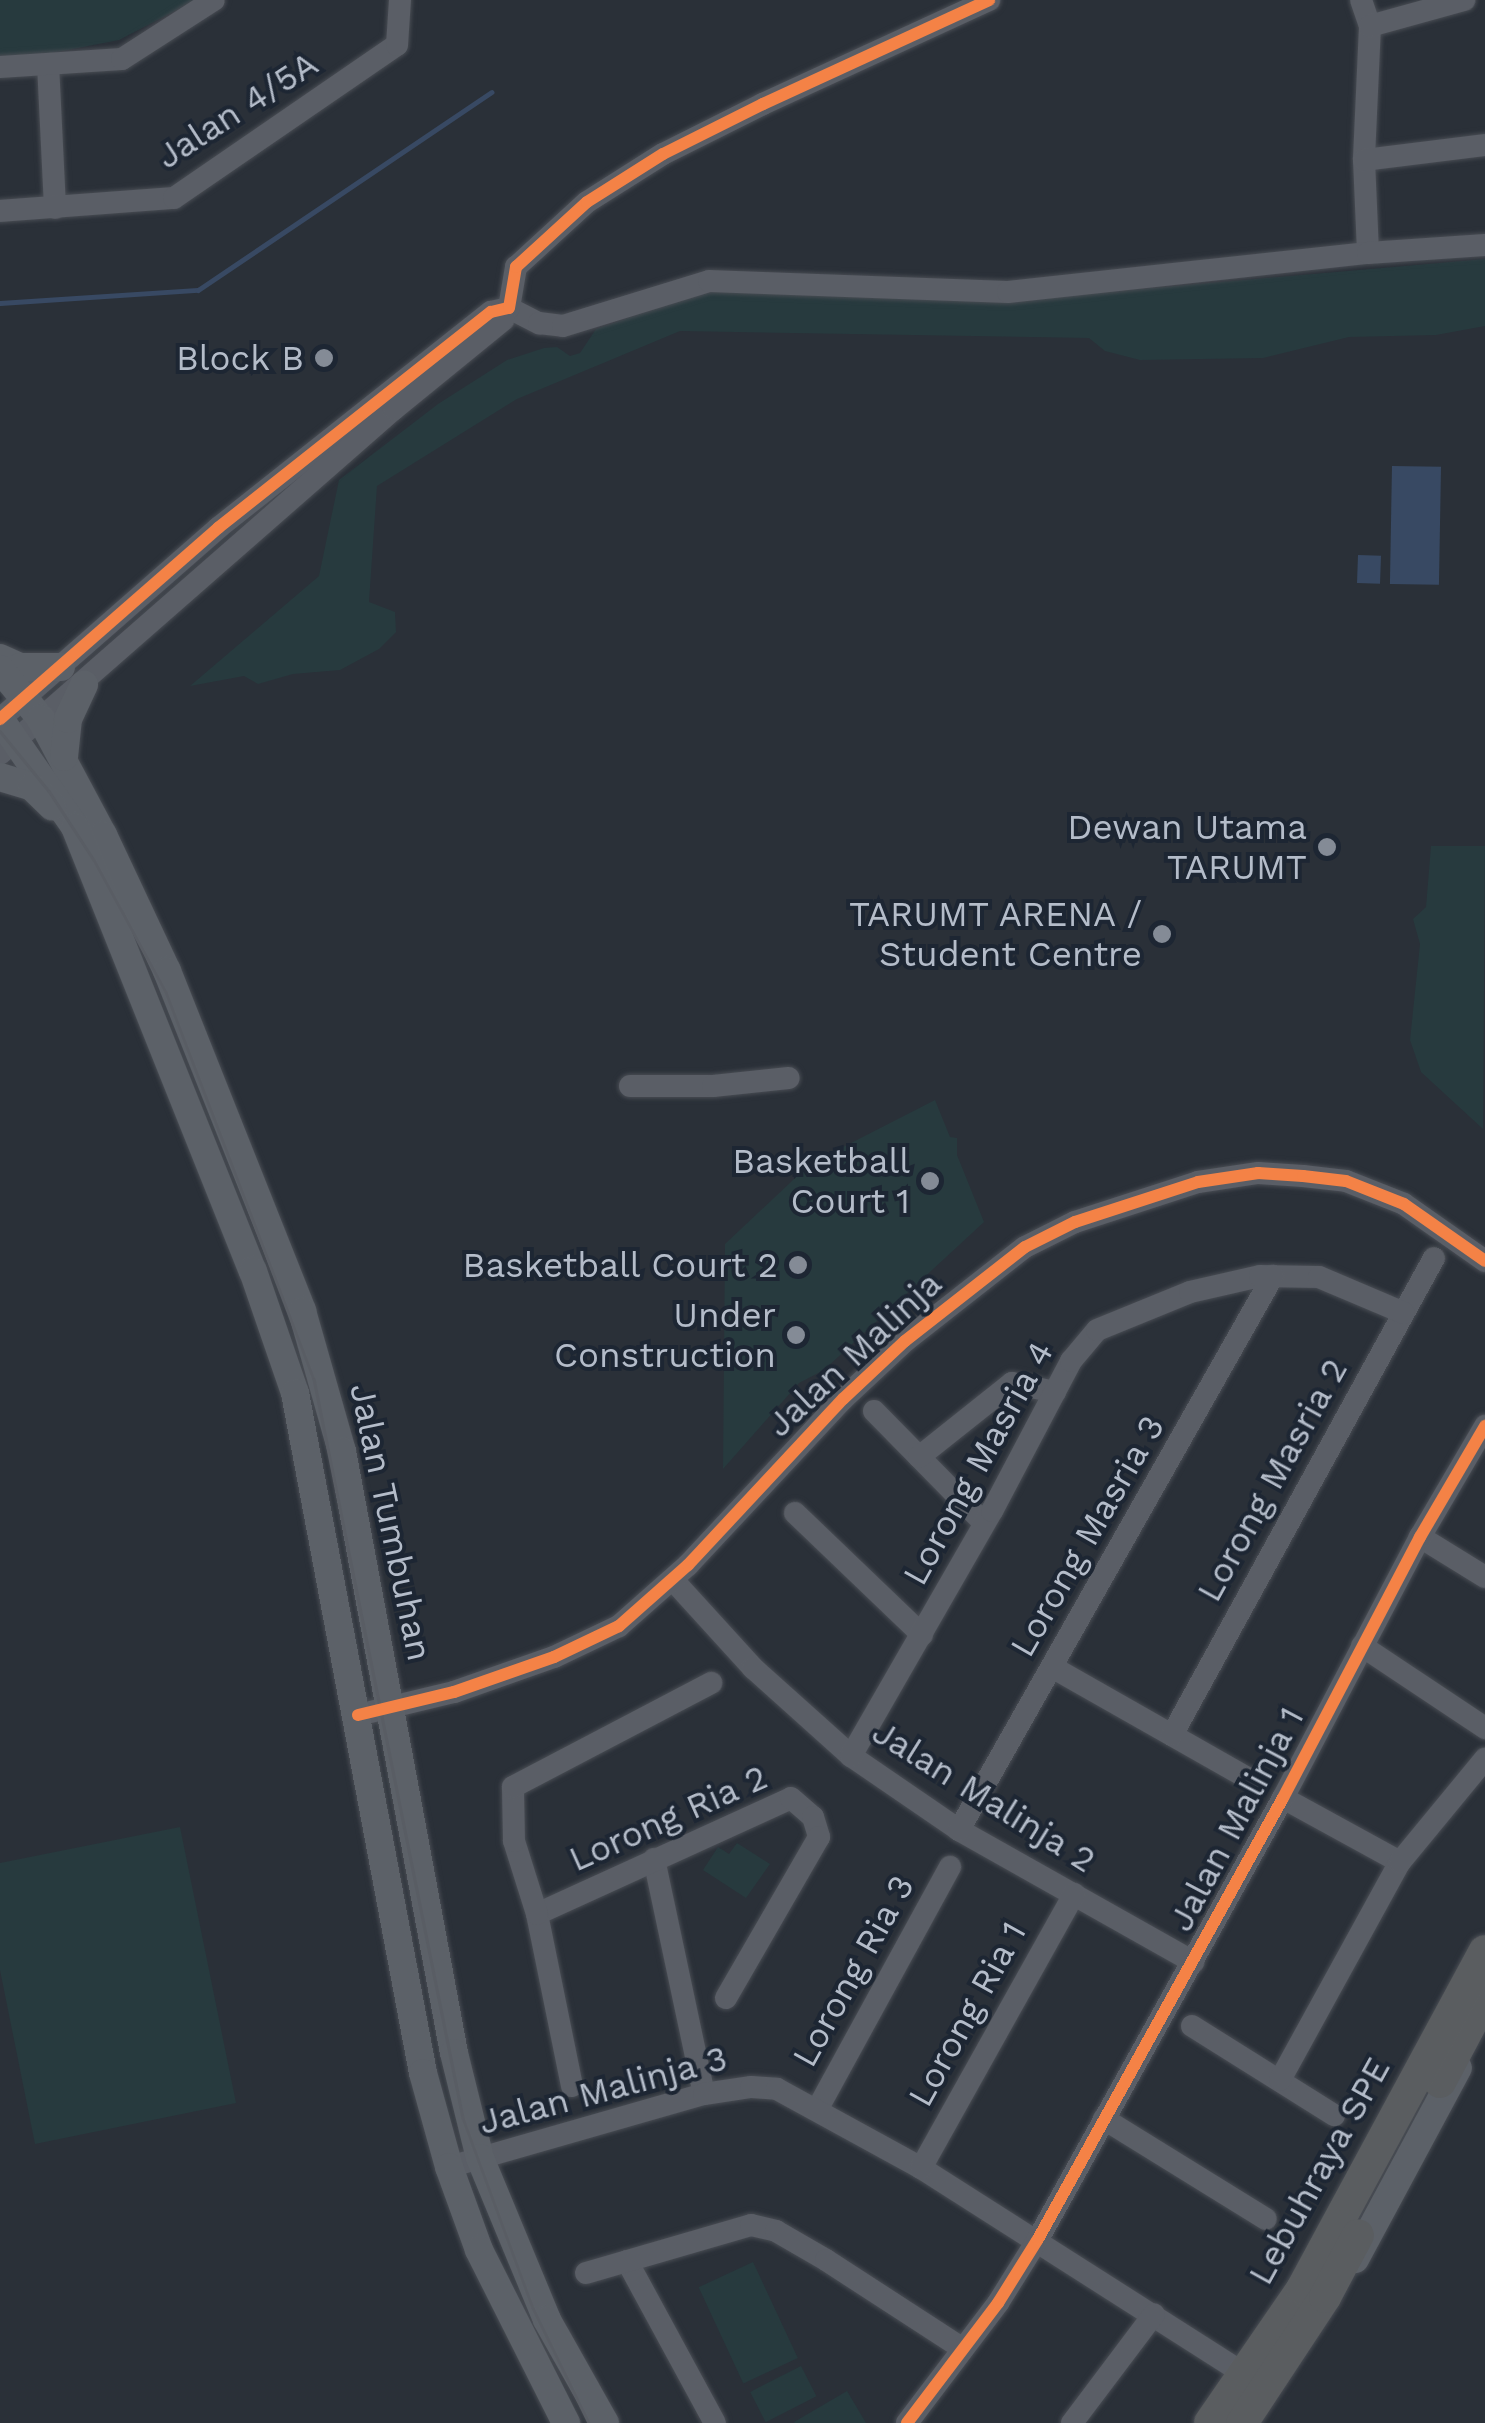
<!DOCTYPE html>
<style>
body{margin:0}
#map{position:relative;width:1485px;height:2423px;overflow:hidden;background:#2a3038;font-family:"Work Sans",sans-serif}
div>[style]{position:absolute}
.green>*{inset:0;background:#273a3e;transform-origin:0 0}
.water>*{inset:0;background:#384963;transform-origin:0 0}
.stream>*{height:5px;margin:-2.5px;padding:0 2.5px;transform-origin:2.5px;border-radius:2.5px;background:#384963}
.roads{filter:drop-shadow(0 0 2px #484c53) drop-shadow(0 0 2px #484c53)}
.minor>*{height:22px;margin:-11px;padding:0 11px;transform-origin:11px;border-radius:11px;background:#5a5e66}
.major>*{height:28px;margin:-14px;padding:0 14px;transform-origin:14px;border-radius:14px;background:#5c6168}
.highway>*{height:32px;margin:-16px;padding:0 16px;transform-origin:16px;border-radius:16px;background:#5a5d60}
.tram>*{height:2.5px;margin:-1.25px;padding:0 1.25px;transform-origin:1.25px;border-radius:1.25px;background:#595d64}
.cycleway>*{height:12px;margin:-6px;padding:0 6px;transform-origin:6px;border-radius:6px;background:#f48246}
.dots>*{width:28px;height:28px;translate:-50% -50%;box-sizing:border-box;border:5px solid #1d2633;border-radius:50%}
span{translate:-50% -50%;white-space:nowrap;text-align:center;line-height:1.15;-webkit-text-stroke:8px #1d2633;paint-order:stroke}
.street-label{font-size:35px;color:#b4bcc9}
.poi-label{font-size:35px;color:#b4bcc9}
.right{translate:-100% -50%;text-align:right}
</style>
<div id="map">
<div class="green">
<i style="clip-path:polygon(0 0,196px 0,119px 40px,37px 56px,0 58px)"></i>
<i style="clip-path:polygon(1485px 259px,1485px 326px,1436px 335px,1349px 337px,1263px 358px,1140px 360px,1105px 351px,1089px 338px,680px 331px,517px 399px,377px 486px,369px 602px,395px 612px,396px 632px,379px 649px,340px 670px,293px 674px,258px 684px,244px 676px,190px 686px,319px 576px,339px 480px,438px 404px,507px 360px,544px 348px,557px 347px,570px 356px,580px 353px,596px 329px,712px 289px,990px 302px)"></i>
<i style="clip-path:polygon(1431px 846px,1485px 846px,1483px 1129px,1421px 1072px,1410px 1040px,1420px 944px,1413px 919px,1426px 907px)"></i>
<i style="clip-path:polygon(935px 1100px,950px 1137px,957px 1138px,957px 1155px,984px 1222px,824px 1370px,799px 1383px,723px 1469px,725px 1244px,810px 1164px)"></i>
<i style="clip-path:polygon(180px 1827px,236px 2103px,35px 2144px,0 1970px,0 1863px)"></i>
<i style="clip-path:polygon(737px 1843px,770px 1864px,746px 1898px,703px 1870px,718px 1847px,729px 1854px)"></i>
<i style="left:753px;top:2262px;width:106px;height:60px;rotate:65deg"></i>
<i style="left:801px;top:2366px;width:34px;height:57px;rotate:63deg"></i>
<i style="clip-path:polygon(847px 2391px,866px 2423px,795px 2423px,794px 2422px)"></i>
</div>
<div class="water">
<i style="left:1392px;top:466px;width:49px;height:118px;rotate:1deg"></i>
<i style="left:1358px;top:555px;width:23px;height:28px;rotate:2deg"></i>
</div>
<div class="stream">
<i style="left:0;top:303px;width:198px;rotate:-3.8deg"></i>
<i style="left:198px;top:290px;width:354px;rotate:-34deg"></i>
</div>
<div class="roads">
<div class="minor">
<i style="left:1361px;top:0;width:28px;rotate:71deg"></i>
<i style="left:1370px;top:26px;width:134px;rotate:92.6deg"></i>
<i style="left:1364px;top:160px;width:93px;rotate:87.5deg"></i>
<i style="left:1370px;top:26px;width:98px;rotate:-15.5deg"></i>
<i style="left:48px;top:64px;width:144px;rotate:87.2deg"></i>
<i style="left:0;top:67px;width:122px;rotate:-3.8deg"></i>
<i style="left:122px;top:59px;width:109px;rotate:-32.7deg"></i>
<i style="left:1364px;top:160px;width:122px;rotate:-7.1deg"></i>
<i style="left:0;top:211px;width:174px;rotate:-4.3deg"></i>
<i style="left:174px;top:198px;width:270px;rotate:-34.5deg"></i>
<i style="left:397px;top:45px;width:45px;rotate:-86.2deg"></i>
<i style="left:509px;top:308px;width:34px;rotate:27deg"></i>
<i style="left:539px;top:323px;width:24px;rotate:7deg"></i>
<i style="left:563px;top:326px;width:153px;rotate:-17.1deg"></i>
<i style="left:709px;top:281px;width:299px;rotate:2.1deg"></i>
<i style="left:1008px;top:292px;width:362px;rotate:-6.2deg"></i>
<i style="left:1368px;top:253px;width:117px;rotate:-3.9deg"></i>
<i style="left:0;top:719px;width:290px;rotate:-41.2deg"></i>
<i style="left:218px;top:528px;width:348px;rotate:-38.4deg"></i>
<i style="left:491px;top:312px;width:18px;rotate:-13deg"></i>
<i style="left:509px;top:308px;width:42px;rotate:-80.3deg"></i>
<i style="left:516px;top:267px;width:96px;rotate:-42.5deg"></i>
<i style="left:587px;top:202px;width:90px;rotate:-32.3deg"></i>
<i style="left:663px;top:154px;width:112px;rotate:-26.6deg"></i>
<i style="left:763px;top:104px;width:249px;rotate:-24.7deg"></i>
<i style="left:0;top:754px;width:524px;rotate:-41.21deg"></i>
<i style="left:394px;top:409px;width:141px;rotate:-39.2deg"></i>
<i style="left:630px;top:1086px;width:83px"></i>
<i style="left:713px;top:1086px;width:76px;rotate:-6deg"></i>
<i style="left:874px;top:1411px;width:157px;rotate:45.5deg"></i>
<i style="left:919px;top:1457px;width:119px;rotate:-38.5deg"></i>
<i style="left:1012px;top:1383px;width:44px;rotate:11.8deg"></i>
<i style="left:795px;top:1513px;width:176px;rotate:43.8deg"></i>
<i style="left:1420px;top:1537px;width:76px;rotate:31.6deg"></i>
<i style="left:673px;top:1580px;width:119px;rotate:47.7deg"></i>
<i style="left:753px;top:1668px;width:132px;rotate:41.9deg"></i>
<i style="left:851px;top:1756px;width:131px;rotate:34.4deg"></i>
<i style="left:959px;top:1830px;width:269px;rotate:29.4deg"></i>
<i style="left:1362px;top:1646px;width:148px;rotate:33.7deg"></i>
<i style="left:1052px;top:1667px;width:231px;rotate:29.6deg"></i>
<i style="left:358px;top:1715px;width:99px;rotate:-13.5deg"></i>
<i style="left:454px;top:1692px;width:106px;rotate:-19.3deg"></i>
<i style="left:554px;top:1657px;width:72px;rotate:-25.5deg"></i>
<i style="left:619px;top:1626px;width:92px;rotate:-41.5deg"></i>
<i style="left:688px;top:1565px;width:227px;rotate:-47deg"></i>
<i style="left:843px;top:1399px;width:85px;rotate:-43.1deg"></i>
<i style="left:905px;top:1341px;width:152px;rotate:-38.1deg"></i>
<i style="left:1025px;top:1247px;width:56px;rotate:-26.6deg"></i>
<i style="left:1075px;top:1222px;width:129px;rotate:-18deg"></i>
<i style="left:1198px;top:1182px;width:61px;rotate:-8.5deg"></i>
<i style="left:1258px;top:1173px;width:45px;rotate:3.8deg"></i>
<i style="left:1303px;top:1176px;width:43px;rotate:6.6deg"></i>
<i style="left:1346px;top:1181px;width:62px;rotate:21.6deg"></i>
<i style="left:1404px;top:1204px;width:99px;rotate:35.1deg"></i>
<i style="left:1172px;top:1735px;width:544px;rotate:-61.22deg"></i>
<i style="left:851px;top:1756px;width:283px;rotate:-60.1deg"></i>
<i style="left:992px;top:1511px;width:170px;rotate:-62.2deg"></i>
<i style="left:1071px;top:1361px;width:40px;rotate:-50deg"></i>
<i style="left:1097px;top:1330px;width:100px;rotate:-22.2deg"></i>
<i style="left:1190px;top:1292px;width:72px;rotate:-12.9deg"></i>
<i style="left:1260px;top:1276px;width:59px;rotate:1deg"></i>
<i style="left:1319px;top:1277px;width:92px;rotate:23deg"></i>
<i style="left:1283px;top:1798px;width:133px;rotate:28.7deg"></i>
<i style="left:959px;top:1830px;width:637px;rotate:-60.46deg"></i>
<i style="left:654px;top:1859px;width:240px;rotate:78deg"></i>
<i style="left:537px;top:1914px;width:279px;rotate:-24.5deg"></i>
<i style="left:791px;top:1798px;width:29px;rotate:41deg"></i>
<i style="left:813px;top:1817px;width:21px;rotate:73deg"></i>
<i style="left:819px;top:1837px;width:186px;rotate:120deg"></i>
<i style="left:1192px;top:2026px;width:168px;rotate:32.1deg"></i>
<i style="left:1280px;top:2080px;width:249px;rotate:-61.2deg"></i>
<i style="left:1400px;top:1862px;width:134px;rotate:-50.5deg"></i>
<i style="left:572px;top:2086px;width:176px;rotate:-101.5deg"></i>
<i style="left:537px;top:1914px;width:77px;rotate:-107.5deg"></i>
<i style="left:514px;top:1841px;width:54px;rotate:-91.1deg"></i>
<i style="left:513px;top:1787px;width:224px;rotate:-27.7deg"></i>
<i style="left:818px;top:2108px;width:275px;rotate:-61.3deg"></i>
<i style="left:1104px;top:2119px;width:190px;rotate:31.7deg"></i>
<i style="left:449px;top:2167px;width:265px;rotate:-16deg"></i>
<i style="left:704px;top:2094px;width:48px;rotate:-8.5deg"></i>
<i style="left:751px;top:2087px;width:26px;rotate:4deg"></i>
<i style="left:777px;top:2089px;width:164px;rotate:28.7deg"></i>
<i style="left:921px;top:2168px;width:375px;rotate:32.5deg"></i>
<i style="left:921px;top:2168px;width:314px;rotate:-60.8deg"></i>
<i style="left:627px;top:2261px;width:184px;rotate:61.5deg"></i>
<i style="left:586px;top:2273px;width:172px;rotate:-16.2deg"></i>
<i style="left:751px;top:2225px;width:26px;rotate:13deg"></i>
<i style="left:776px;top:2231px;width:58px;rotate:30.1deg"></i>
<i style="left:826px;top:2260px;width:163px;rotate:33deg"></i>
<i style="left:907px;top:2423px;width:151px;rotate:-52.8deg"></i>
<i style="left:998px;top:2303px;width:75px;rotate:-58deg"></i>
<i style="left:1038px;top:2239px;width:504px;rotate:-60.95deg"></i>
<i style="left:1283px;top:1798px;width:295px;rotate:-62.3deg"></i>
<i style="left:1420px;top:1537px;width:129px;rotate:-59.6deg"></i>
<i style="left:1072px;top:2423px;width:136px;rotate:-53deg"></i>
</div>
<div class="major">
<i style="left:0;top:658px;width:22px;rotate:24deg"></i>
<i style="left:20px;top:667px;width:41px"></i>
<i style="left:0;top:669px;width:65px;rotate:50.6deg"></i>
<i style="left:41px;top:719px;width:132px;rotate:61.9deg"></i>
<i style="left:103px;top:835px;width:150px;rotate:64.8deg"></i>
<i style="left:167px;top:971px;width:366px;rotate:68.3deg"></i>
<i style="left:302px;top:1311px;width:146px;rotate:74.1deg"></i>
<i style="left:342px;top:1451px;width:612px;rotate:79.46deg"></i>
<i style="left:454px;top:2053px;width:108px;rotate:76.1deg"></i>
<i style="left:480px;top:2158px;width:175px;rotate:67.5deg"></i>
<i style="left:547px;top:2320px;width:118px;rotate:60.6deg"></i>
<i style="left:0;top:719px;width:131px;rotate:55.2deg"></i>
<i style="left:75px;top:827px;width:478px;rotate:68.2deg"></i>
<i style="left:253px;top:1271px;width:129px;rotate:71deg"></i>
<i style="left:295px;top:1393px;width:692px;rotate:79.34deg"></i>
<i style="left:423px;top:2073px;width:98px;rotate:74.5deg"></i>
<i style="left:449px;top:2167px;width:88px;rotate:70.1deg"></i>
<i style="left:479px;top:2250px;width:194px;rotate:63.3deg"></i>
<i style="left:64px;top:757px;width:38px;rotate:-84deg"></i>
<i style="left:68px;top:719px;width:38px;rotate:-65deg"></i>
<i style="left:0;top:777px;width:34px;rotate:17deg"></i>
<i style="left:32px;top:787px;width:28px;rotate:44deg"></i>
<i style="left:1355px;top:2259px;width:217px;rotate:-61.7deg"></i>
</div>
<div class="highway">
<i style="left:1440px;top:2082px;width:96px;rotate:-62.1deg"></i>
<i style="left:1210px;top:2423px;width:163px;rotate:-55.5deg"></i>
<i style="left:1302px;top:2289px;width:384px;rotate:-61.6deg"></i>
<i style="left:1242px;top:2423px;width:151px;rotate:-56.6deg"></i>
<i style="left:1325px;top:2297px;width:70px;rotate:-62deg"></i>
</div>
</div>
<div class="tram">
<i style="left:0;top:731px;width:77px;rotate:50.8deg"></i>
<i style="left:49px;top:791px;width:82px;rotate:56.9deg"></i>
<i style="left:94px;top:860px;width:150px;rotate:61.4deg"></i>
<i style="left:166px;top:992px;width:414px;rotate:69.1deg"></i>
<i style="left:314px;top:1379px;width:754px;rotate:78.6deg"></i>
<i style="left:463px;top:2118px;width:202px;rotate:69.8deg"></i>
<i style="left:533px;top:2308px;width:128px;rotate:64deg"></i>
</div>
<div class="cycleway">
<i style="left:0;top:719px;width:290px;rotate:-41.2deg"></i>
<i style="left:218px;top:528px;width:348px;rotate:-38.4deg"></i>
<i style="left:491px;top:312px;width:18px;rotate:-13deg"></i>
<i style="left:509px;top:308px;width:42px;rotate:-80.3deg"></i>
<i style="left:516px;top:267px;width:96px;rotate:-42.5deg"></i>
<i style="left:587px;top:202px;width:90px;rotate:-32.3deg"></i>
<i style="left:663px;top:154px;width:112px;rotate:-26.6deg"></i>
<i style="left:763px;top:104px;width:249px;rotate:-24.7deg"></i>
<i style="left:358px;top:1715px;width:99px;rotate:-13.5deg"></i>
<i style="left:454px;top:1692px;width:106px;rotate:-19.3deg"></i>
<i style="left:554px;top:1657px;width:72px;rotate:-25.5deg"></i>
<i style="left:619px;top:1626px;width:92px;rotate:-41.5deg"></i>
<i style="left:688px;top:1565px;width:227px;rotate:-47deg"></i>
<i style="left:843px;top:1399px;width:85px;rotate:-43.1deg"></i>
<i style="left:905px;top:1341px;width:152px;rotate:-38.1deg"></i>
<i style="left:1025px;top:1247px;width:56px;rotate:-26.6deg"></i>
<i style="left:1075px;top:1222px;width:129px;rotate:-18deg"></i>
<i style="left:1198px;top:1182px;width:61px;rotate:-8.5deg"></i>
<i style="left:1258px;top:1173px;width:45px;rotate:3.8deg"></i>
<i style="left:1303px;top:1176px;width:43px;rotate:6.6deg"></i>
<i style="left:1346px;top:1181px;width:62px;rotate:21.6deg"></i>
<i style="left:1404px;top:1204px;width:99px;rotate:35.1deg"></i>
<i style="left:907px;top:2423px;width:151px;rotate:-52.8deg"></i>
<i style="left:998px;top:2303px;width:75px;rotate:-58deg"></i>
<i style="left:1038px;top:2239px;width:504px;rotate:-60.95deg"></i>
<i style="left:1283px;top:1798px;width:295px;rotate:-62.3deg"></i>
<i style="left:1420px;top:1537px;width:129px;rotate:-59.6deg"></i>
</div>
<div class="dots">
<i style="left:324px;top:358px;background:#848b96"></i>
<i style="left:1327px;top:847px;background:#848b96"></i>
<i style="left:1162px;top:934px;background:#848b96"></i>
<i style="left:930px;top:1181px;background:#848b96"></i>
<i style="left:798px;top:1265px;background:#848b96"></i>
<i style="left:796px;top:1335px;background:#848b96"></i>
</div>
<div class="street-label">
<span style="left:237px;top:110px;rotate:-33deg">Jalan 4/5A</span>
<span style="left:854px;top:1354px;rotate:-43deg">Jalan Malinja</span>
<span style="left:978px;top:1463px;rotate:-61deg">Lorong Masria 4</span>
<span style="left:1272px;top:1480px;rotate:-61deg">Lorong Masria 2</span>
<span style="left:391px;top:1522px;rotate:78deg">Jalan Tumbuhan</span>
<span style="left:1087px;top:1536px;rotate:-60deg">Lorong Masria 3</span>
<span style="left:984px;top:1796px;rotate:32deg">Jalan Malinja 2</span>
<span style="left:668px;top:1818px;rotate:-24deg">Lorong Ria 2</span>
<span style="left:1236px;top:1819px;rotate:-62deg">Jalan Malinja 1</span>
<span style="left:853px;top:1971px;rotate:-61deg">Lorong Ria 3</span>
<span style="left:967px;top:2014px;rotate:-61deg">Lorong Ria 1</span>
<span style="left:603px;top:2090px;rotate:-15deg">Jalan Malinja 3</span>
<span style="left:1319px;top:2171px;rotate:-61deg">Lebuhraya SPE</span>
</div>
<div class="poi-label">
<span class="right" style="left:304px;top:358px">Block B</span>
<span class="right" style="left:1307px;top:847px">Dewan Utama<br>TARUMT</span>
<span class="right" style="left:1142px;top:934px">TARUMT ARENA /<br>Student Centre</span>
<span class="right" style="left:910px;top:1181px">Basketball<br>Court 1</span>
<span class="right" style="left:778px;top:1265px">Basketball Court 2</span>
<span class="right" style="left:776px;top:1335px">Under<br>Construction</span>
</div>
</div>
